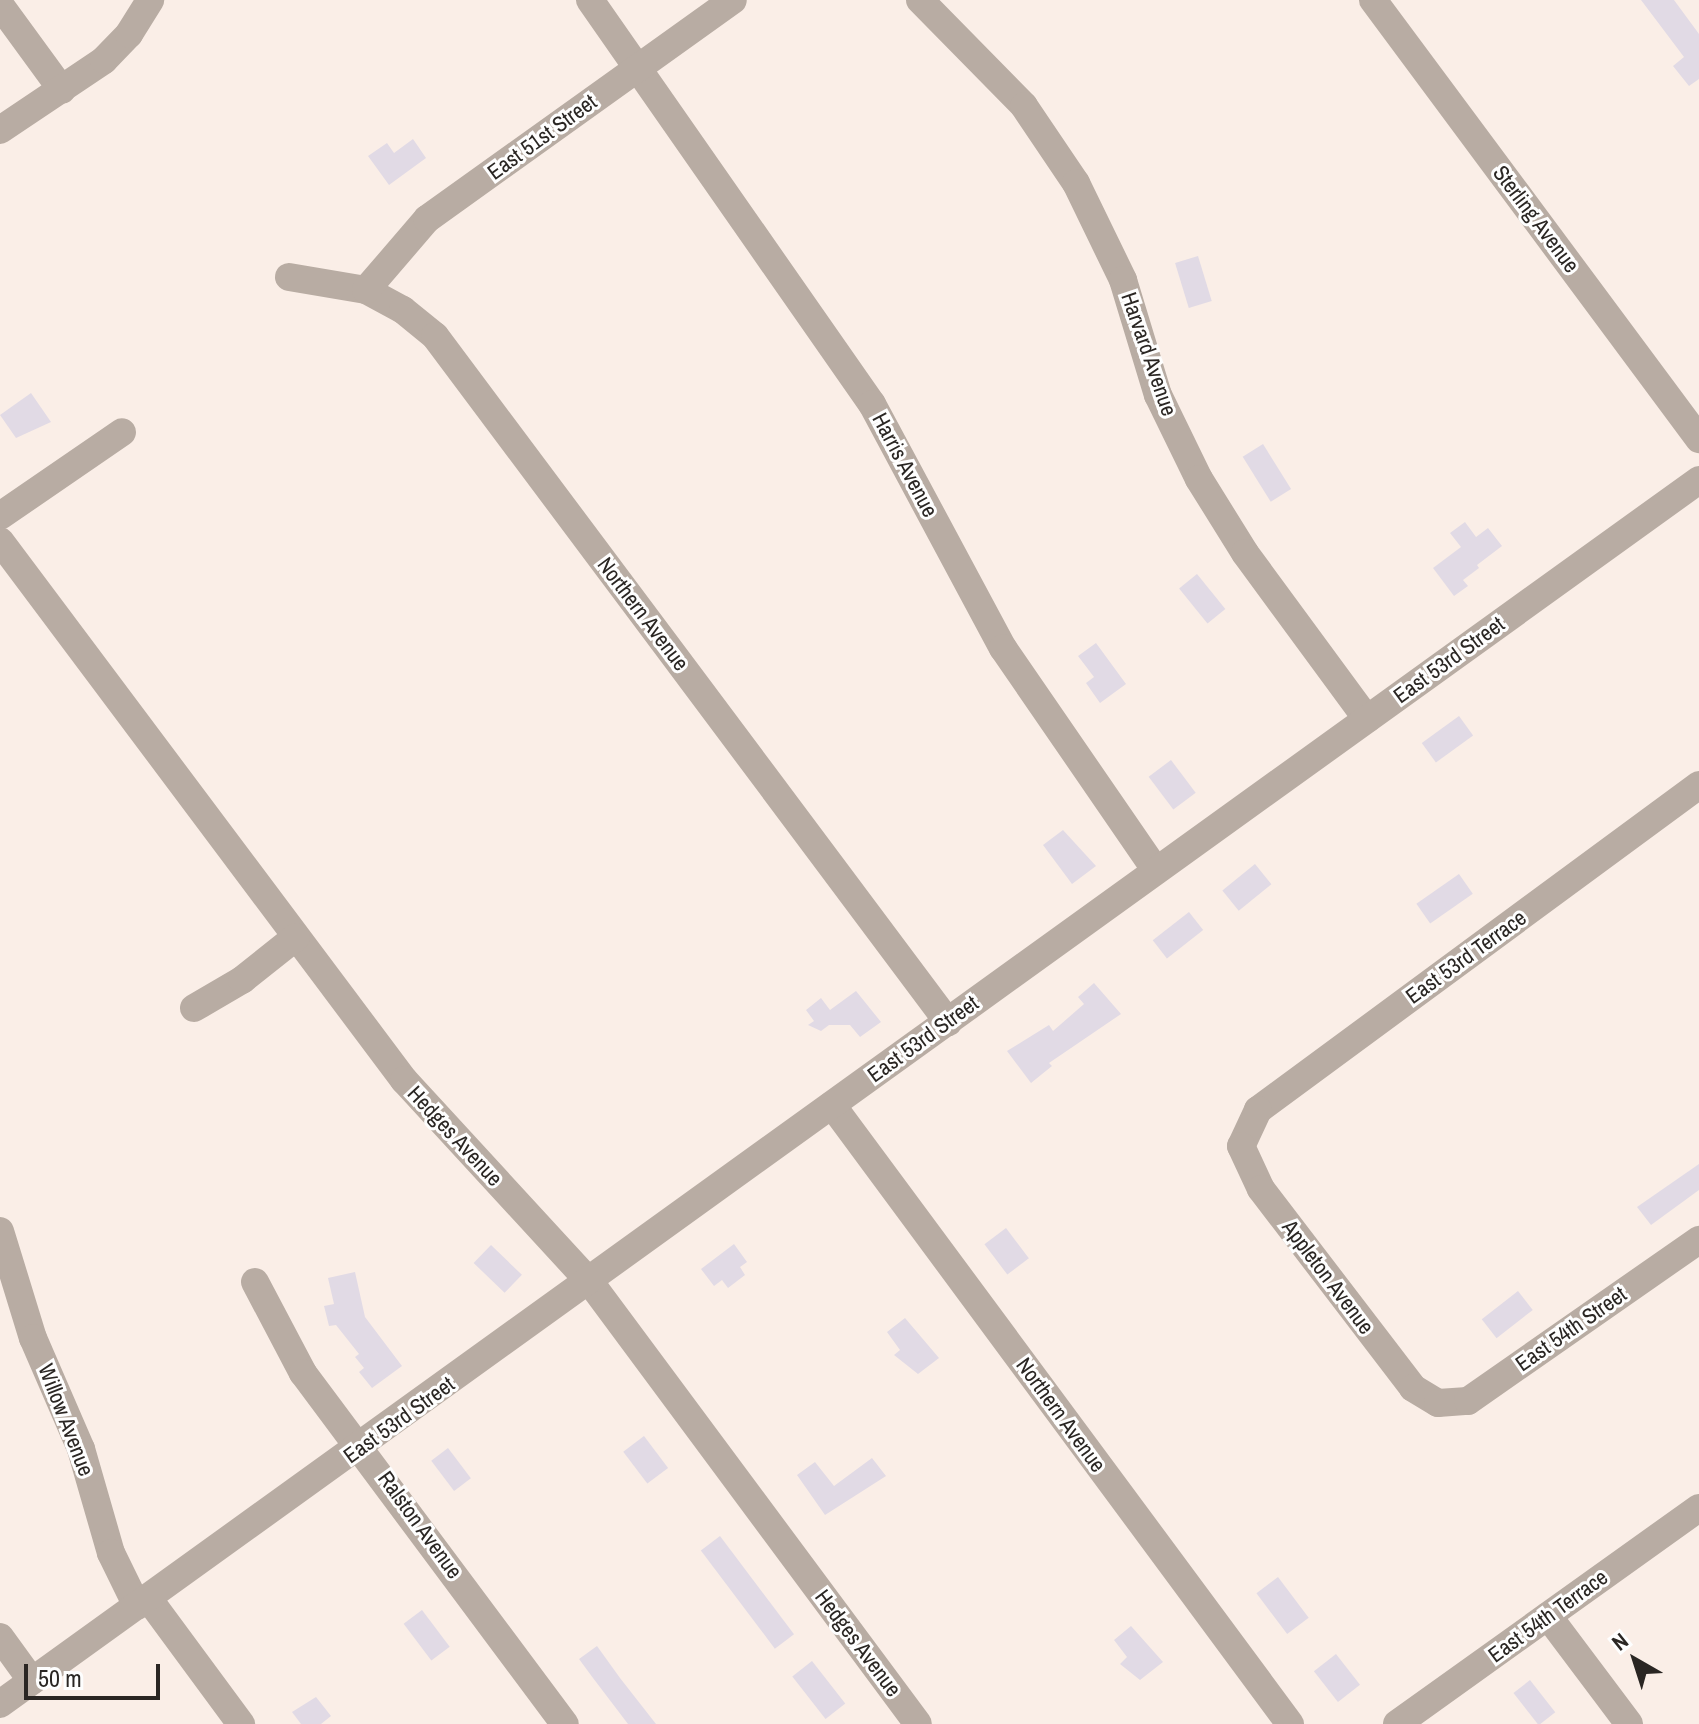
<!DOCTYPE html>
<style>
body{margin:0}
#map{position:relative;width:1699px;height:1724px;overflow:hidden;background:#faeee7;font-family:"Archivo Narrow",sans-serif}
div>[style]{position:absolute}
.building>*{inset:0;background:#e1dae5;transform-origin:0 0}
.minor>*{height:28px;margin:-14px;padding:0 14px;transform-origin:14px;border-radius:14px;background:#b8aca3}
span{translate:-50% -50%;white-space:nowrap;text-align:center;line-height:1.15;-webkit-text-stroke:6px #fefefe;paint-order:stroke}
.street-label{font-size:22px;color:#2a2623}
.north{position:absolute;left:1595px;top:1620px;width:80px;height:80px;-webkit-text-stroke:6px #fefefe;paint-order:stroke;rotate:321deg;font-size:22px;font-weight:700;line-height:32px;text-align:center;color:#2a2623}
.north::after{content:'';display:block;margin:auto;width:28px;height:36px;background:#2a2623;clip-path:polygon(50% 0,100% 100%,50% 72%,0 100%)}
.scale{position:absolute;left:24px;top:1664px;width:136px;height:36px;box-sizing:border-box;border:4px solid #2a2623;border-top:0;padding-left:10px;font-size:24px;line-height:28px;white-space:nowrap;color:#2a2623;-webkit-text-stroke:6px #fefefe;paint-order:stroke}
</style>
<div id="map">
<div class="building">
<i style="clip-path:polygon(1641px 0,1674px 0,1699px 34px,1699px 79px,1689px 86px,1673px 66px,1684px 57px)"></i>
<i style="clip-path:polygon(413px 139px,426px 158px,389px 185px,368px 156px,387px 143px,394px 153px)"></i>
<i style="left:1198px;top:256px;width:47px;height:24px;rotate:73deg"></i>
<i style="clip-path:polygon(31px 393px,51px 422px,16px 438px,0 415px)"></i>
<i style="left:1263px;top:444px;width:53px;height:24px;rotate:58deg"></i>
<i style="clip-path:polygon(1465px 522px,1476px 537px,1488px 528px,1502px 546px,1477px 565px,1479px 568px,1463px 580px,1468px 586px,1454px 596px,1433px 568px,1461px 547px,1450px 533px)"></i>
<i style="left:1197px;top:574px;width:45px;height:23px;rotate:51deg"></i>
<i style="clip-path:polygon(1096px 643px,1126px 684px,1100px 703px,1086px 683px,1094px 677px,1078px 656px)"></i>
<i style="left:1459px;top:716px;width:24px;height:46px;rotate:54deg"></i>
<i style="left:1171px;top:760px;width:41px;height:28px;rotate:53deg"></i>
<i style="clip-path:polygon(1063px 830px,1096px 866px,1072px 884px,1043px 845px)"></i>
<i style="left:1255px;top:864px;width:26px;height:42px;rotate:51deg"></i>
<i style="left:1459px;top:874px;width:24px;height:52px;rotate:55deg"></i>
<i style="left:1189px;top:912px;width:23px;height:46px;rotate:52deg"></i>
<i style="clip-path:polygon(1094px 983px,1121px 1014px,1049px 1063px,1052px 1066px,1031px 1083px,1007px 1051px,1049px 1025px,1053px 1031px,1084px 1004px,1078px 997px)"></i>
<i style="clip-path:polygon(856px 991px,881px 1022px,860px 1037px,850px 1025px,829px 1025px,821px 1031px,808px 1025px,814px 1021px,806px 1010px,821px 998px,830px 1010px)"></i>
<i style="clip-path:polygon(1699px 1164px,1699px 1190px,1651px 1225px,1637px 1207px)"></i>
<i style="left:1006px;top:1228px;width:38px;height:27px;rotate:53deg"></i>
<i style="clip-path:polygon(734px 1244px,747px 1262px,740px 1267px,745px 1275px,728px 1288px,722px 1280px,714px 1286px,701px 1269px)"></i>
<i style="left:491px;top:1245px;width:43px;height:25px;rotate:44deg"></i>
<i style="clip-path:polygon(355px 1272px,365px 1317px,402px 1366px,372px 1388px,359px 1372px,364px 1368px,355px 1357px,359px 1354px,336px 1325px,329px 1326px,324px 1306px,334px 1304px,328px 1278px)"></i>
<i style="left:1518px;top:1291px;width:24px;height:46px;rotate:52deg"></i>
<i style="clip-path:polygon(905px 1318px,939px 1358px,918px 1374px,894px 1355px,900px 1350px,887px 1332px)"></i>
<i style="left:644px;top:1436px;width:40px;height:26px;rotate:53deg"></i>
<i style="left:448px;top:1448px;width:38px;height:21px;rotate:53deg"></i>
<i style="clip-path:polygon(872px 1458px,886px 1476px,825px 1515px,797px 1475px,815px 1462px,834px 1486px)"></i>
<i style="left:720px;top:1536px;width:123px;height:24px;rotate:53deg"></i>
<i style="left:1278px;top:1577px;width:51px;height:27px;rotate:53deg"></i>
<i style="left:422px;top:1610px;width:46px;height:23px;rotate:53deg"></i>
<i style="clip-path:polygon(1131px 1626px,1163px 1662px,1140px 1680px,1120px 1664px,1127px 1657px,1114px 1640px)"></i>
<i style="clip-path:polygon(597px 1646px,620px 1678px,656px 1724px,628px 1724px,593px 1678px,579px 1659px)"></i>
<i style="left:1336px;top:1654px;width:39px;height:28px;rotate:52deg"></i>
<i style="left:812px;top:1661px;width:54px;height:25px;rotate:52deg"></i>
<i style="left:1530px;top:1680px;width:41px;height:21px;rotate:52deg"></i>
<i style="clip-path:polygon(316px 1697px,331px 1716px,321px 1724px,301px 1724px,292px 1712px)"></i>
</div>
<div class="minor">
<i style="left:590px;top:0;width:493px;rotate:55.1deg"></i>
<i style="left:872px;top:404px;width:277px;rotate:61.8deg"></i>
<i style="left:1003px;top:648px;width:270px;rotate:55.5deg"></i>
<i style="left:920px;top:0;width:148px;rotate:45.5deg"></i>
<i style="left:1024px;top:106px;width:93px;rotate:56deg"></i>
<i style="left:1076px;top:183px;width:108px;rotate:64.1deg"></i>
<i style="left:1123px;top:280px;width:120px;rotate:73.1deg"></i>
<i style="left:1158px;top:395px;width:93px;rotate:64deg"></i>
<i style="left:1199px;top:479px;width:87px;rotate:58.1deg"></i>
<i style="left:1245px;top:553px;width:206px;rotate:53.7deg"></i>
<i style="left:1373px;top:0;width:547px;rotate:53.4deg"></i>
<i style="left:0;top:5px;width:105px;rotate:53.9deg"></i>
<i style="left:0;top:130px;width:125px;rotate:-33.9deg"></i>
<i style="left:104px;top:60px;width:36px;rotate:-46deg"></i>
<i style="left:129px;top:34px;width:40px;rotate:-58deg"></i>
<i style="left:289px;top:277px;width:78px;rotate:9.6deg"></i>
<i style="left:366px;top:290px;width:42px;rotate:28.4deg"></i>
<i style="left:403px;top:310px;width:41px;rotate:39.1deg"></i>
<i style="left:435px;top:336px;width:857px;rotate:53.21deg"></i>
<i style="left:366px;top:290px;width:94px;rotate:-49.3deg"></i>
<i style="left:427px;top:219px;width:376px;rotate:-35.6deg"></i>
<i style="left:0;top:516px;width:148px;rotate:-34.5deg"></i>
<i style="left:0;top:541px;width:674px;rotate:53.15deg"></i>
<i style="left:404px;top:1080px;width:275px;rotate:47.4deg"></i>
<i style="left:590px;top:1282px;width:550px;rotate:53.42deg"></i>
<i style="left:1699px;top:785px;width:548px;rotate:143.61deg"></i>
<i style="left:1258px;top:1110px;width:40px;rotate:115deg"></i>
<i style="left:1241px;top:1146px;width:47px;rotate:65.1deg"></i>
<i style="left:1261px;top:1189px;width:250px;rotate:52.6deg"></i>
<i style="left:1413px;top:1388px;width:29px;rotate:31deg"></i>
<i style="left:1438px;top:1403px;width:30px;rotate:-4deg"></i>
<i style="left:1468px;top:1401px;width:282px;rotate:-34.9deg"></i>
<i style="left:194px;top:1008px;width:56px;rotate:-30.3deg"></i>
<i style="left:242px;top:980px;width:69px;rotate:-38.5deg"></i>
<i style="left:832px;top:1105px;width:770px;rotate:53.5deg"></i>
<i style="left:0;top:1231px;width:112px;rotate:72.9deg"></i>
<i style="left:33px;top:1338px;width:121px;rotate:66.6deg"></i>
<i style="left:81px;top:1449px;width:108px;rotate:73.9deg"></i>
<i style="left:111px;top:1553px;width:59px;rotate:63.9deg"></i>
<i style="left:255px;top:1282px;width:103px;rotate:62.2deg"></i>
<i style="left:303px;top:1373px;width:438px;rotate:53.3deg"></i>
<i style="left:148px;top:1598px;width:157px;rotate:53.6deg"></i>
<i style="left:1548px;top:1616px;width:135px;rotate:53.1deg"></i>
<i style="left:0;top:1637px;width:54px;rotate:54deg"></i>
<i style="left:0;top:1704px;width:2094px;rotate:-35.77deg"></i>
<i style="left:1397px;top:1724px;width:371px;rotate:-35.6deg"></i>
</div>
<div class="street-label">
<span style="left:542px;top:137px;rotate:-36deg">East 51st Street</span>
<span style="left:1536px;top:219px;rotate:53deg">Sterling Avenue</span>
<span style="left:1149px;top:354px;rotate:71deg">Harvard Avenue</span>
<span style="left:905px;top:465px;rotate:62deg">Harris Avenue</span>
<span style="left:643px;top:614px;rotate:53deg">Northern Avenue</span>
<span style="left:1449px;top:660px;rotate:-36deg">East 53rd Street</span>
<span style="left:1466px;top:957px;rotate:-36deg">East 53rd Terrace</span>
<span style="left:923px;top:1039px;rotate:-36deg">East 53rd Street</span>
<span style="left:455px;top:1136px;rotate:47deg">Hedges Avenue</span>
<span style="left:1328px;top:1277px;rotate:53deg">Appleton Avenue</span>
<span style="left:1571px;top:1329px;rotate:-35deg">East 54th Street</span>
<span style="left:1061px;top:1415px;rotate:54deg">Northern Avenue</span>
<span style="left:66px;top:1420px;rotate:69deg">Willow Avenue</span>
<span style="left:399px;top:1420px;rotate:-36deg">East 53rd Street</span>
<span style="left:420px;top:1525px;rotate:54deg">Ralston Avenue</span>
<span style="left:1548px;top:1616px;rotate:-36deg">East 54th Terrace</span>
<span style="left:858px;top:1643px;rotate:53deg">Hedges Avenue</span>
</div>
<div class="north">N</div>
<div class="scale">50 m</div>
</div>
